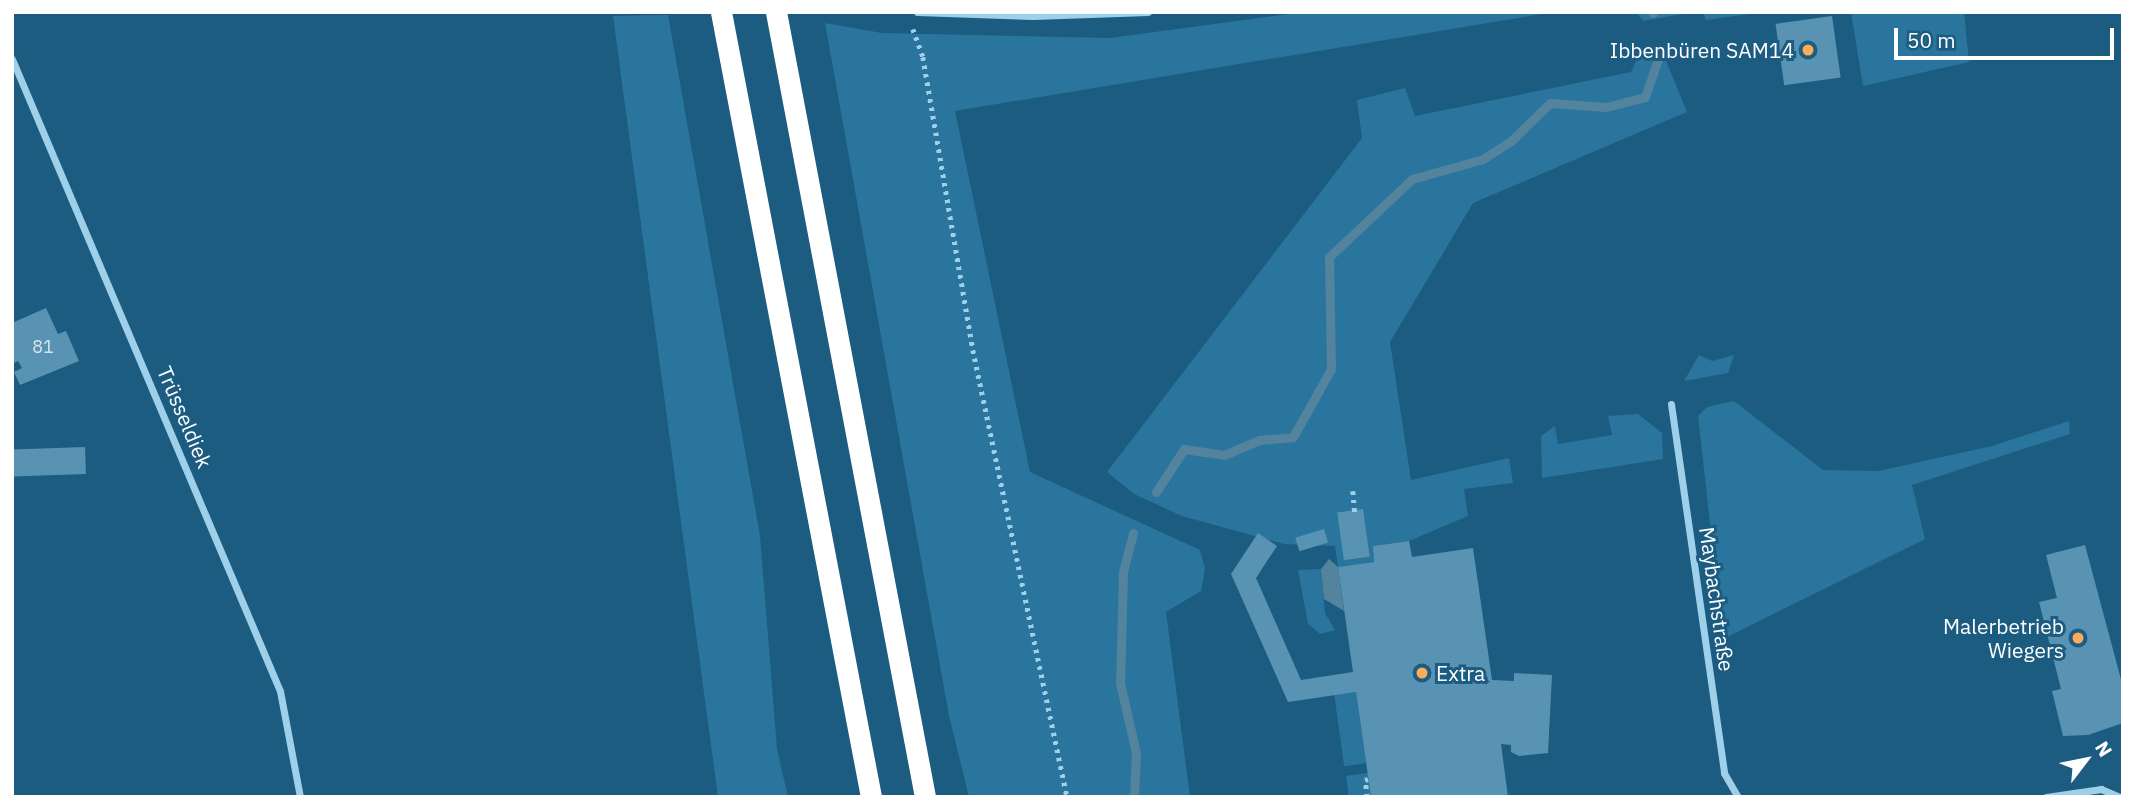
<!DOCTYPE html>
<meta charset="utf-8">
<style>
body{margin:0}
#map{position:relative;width:2135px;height:809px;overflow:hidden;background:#1b5c80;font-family:"IBM Plex Sans",sans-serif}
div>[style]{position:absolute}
.green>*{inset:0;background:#2a759d;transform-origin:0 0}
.water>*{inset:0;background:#54839d}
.stream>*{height:9px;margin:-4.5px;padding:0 4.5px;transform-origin:4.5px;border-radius:4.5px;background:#54839d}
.building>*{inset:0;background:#5993b3;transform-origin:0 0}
.path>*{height:4.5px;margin-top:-2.25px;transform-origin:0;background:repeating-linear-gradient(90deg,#9fd0ea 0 3.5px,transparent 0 8.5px)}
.minor>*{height:7px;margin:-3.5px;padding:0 3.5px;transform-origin:3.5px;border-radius:3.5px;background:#9fd0ea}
.motorway>*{height:21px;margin:-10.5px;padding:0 10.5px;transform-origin:10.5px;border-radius:10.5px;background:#fff}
.dots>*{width:19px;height:19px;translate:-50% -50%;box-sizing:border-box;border:4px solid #1b5c80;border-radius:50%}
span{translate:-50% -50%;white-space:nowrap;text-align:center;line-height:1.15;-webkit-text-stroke:6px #1b5c80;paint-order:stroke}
.number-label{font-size:18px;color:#d6e4ec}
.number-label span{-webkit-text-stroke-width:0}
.poi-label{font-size:21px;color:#fff}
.right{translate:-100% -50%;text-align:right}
.left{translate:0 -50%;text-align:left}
.street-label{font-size:21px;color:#fff}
.frame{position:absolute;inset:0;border:14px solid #fff;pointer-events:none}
.north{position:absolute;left:2051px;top:725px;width:70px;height:70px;-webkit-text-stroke:5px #1b5c80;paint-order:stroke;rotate:58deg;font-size:19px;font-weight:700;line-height:28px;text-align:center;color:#fff}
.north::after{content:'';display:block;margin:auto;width:24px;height:32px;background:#fff;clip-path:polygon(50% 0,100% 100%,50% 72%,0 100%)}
.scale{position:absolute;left:1894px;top:28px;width:220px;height:32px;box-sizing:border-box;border:4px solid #fff;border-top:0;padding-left:9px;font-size:21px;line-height:24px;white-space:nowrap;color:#fff;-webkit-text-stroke:5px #1b5c80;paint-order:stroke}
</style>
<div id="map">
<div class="green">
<i style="clip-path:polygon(1303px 12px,1554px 12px,955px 111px,1030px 472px,1200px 550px,1205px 569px,1201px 591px,1166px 612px,1190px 797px,969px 797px,949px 716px,825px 23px,882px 33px,1110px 38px)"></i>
<i style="clip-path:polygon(1636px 12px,1694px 12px,1643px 21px)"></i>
<i style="clip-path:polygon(1703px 12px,1764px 12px,1706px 20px)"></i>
<i style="clip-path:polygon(1851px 12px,1964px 12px,1969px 62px,1863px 86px)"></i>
<i style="clip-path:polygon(668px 15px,760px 536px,777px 749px,788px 797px,718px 797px,613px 16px)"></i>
<i style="clip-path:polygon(1641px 50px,1662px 51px,1687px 112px,1473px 203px,1390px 342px,1411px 480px,1509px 458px,1513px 483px,1464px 489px,1468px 516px,1409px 541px,1373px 546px,1374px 562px,1338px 567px,1335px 546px,1284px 544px,1182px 516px,1134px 494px,1107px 472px,1362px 138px,1357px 100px,1405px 88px,1415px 116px,1631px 72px)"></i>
<i style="clip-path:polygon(1699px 355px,1712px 361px,1734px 355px,1728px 373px,1684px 381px)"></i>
<i style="clip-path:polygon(1734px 401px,1823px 470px,1879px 471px,1992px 446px,2069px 421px,2070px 434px,1912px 485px,1925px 539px,1723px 639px,1698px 416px,1707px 407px)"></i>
<i style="clip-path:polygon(1638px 414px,1662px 433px,1663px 459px,1542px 478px,1541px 436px,1555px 426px,1558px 444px,1612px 435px,1608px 416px)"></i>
<i style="clip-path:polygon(1321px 569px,1325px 613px,1335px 630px,1320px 634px,1308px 624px,1298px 570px)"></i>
<i style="left:1356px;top:692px;width:72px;height:22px;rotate:82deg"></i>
<i style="left:1368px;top:773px;width:24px;height:22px;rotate:83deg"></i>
</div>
<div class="water">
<i style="clip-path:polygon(1329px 559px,1338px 567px,1344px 611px,1324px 599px,1321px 569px)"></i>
</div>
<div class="stream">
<i style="left:1653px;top:12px;width:1px;rotate:90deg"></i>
<i style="left:1156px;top:492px;width:51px;rotate:-56.9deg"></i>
<i style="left:1184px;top:449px;width:40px;rotate:8.5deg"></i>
<i style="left:1224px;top:455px;width:39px;rotate:-23deg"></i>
<i style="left:1260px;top:440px;width:33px;rotate:-5deg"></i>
<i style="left:1293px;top:437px;width:78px;rotate:-60.8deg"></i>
<i style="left:1331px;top:369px;width:112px;rotate:-91deg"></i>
<i style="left:1329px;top:257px;width:114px;rotate:-43.2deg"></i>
<i style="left:1412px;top:179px;width:74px;rotate:-15.7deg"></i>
<i style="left:1483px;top:159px;width:33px;rotate:-33deg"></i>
<i style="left:1511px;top:141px;width:54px;rotate:-44.3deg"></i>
<i style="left:1550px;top:103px;width:56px;rotate:4.1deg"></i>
<i style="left:1606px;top:107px;width:40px;rotate:-14.4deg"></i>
<i style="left:1645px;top:97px;width:40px;rotate:-71.1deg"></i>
<i style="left:1133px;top:533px;width:40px;rotate:104.4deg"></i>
<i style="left:1123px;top:572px;width:111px;rotate:91.5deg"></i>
<i style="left:1120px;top:683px;width:72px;rotate:77.1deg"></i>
<i style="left:1136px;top:753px;width:44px;rotate:92.6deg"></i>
</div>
<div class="building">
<i style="left:1832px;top:16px;width:62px;height:57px;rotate:82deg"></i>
<i style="clip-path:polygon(46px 308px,58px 334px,66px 331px,79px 361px,20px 385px,14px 372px,22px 368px,18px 361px,12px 364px,12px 323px)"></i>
<i style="left:85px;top:447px;width:27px;height:73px;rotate:88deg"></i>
<i style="left:1363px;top:509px;width:48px;height:26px;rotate:82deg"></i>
<i style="left:1324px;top:529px;width:14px;height:30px;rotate:73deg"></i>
<i style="clip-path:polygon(1258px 533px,1277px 546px,1256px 578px,1301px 680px,1353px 672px,1338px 567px,1374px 562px,1373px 546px,1409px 541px,1412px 557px,1473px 548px,1492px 680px,1514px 681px,1514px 673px,1552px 675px,1548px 753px,1519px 756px,1511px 752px,1511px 745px,1501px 744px,1508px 797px,1371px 797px,1356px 692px,1288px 702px,1231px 574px)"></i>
<i style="clip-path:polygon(2085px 545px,2123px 687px,2123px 723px,2088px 735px,2063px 736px,2052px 691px,2061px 689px,2039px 602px,2057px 598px,2046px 555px)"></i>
</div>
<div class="path">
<i style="left:913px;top:29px;width:30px;rotate:70deg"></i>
<i style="left:923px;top:57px;width:297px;rotate:80.3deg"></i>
<i style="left:973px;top:350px;width:457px;rotate:78.1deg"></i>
<i style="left:1353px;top:491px;width:21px;rotate:85deg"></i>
<i style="left:1367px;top:797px;width:17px;rotate:-97deg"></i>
<i style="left:1365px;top:780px;width:3px;rotate:-18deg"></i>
</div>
<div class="minor">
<i style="left:917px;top:12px;width:116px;rotate:2deg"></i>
<i style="left:1033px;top:16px;width:115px;rotate:-2deg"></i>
<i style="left:12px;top:59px;width:686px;rotate:67.02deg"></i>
<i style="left:280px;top:691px;width:108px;rotate:79.3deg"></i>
<i style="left:1671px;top:404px;width:373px;rotate:81.8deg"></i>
<i style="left:1724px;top:773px;width:28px;rotate:60deg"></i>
<i style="left:2046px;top:797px;width:56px;rotate:-8.3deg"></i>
<i style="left:2101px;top:789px;width:21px;rotate:23deg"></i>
</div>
<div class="motorway">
<i style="left:721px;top:12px;width:799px;rotate:79.18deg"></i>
<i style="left:776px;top:12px;width:799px;rotate:79.25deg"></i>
</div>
<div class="dots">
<i style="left:1808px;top:50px;background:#fbac5b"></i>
<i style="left:2078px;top:638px;background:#fbac5b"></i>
<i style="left:1422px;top:673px;background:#fbac5b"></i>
</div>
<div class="number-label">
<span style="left:43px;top:347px">81</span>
</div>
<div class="poi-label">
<span class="right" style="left:1794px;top:50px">Ibbenbüren SAM14</span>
<span class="right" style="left:2064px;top:638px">Malerbetrieb<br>Wiegers</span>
<span class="left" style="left:1436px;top:673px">Extra</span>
</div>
<div class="street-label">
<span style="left:185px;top:417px;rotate:67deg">Trüsseldiek</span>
<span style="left:1717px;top:599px;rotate:82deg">Maybachstraße</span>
</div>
<div class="frame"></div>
<div class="north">N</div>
<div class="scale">50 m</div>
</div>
